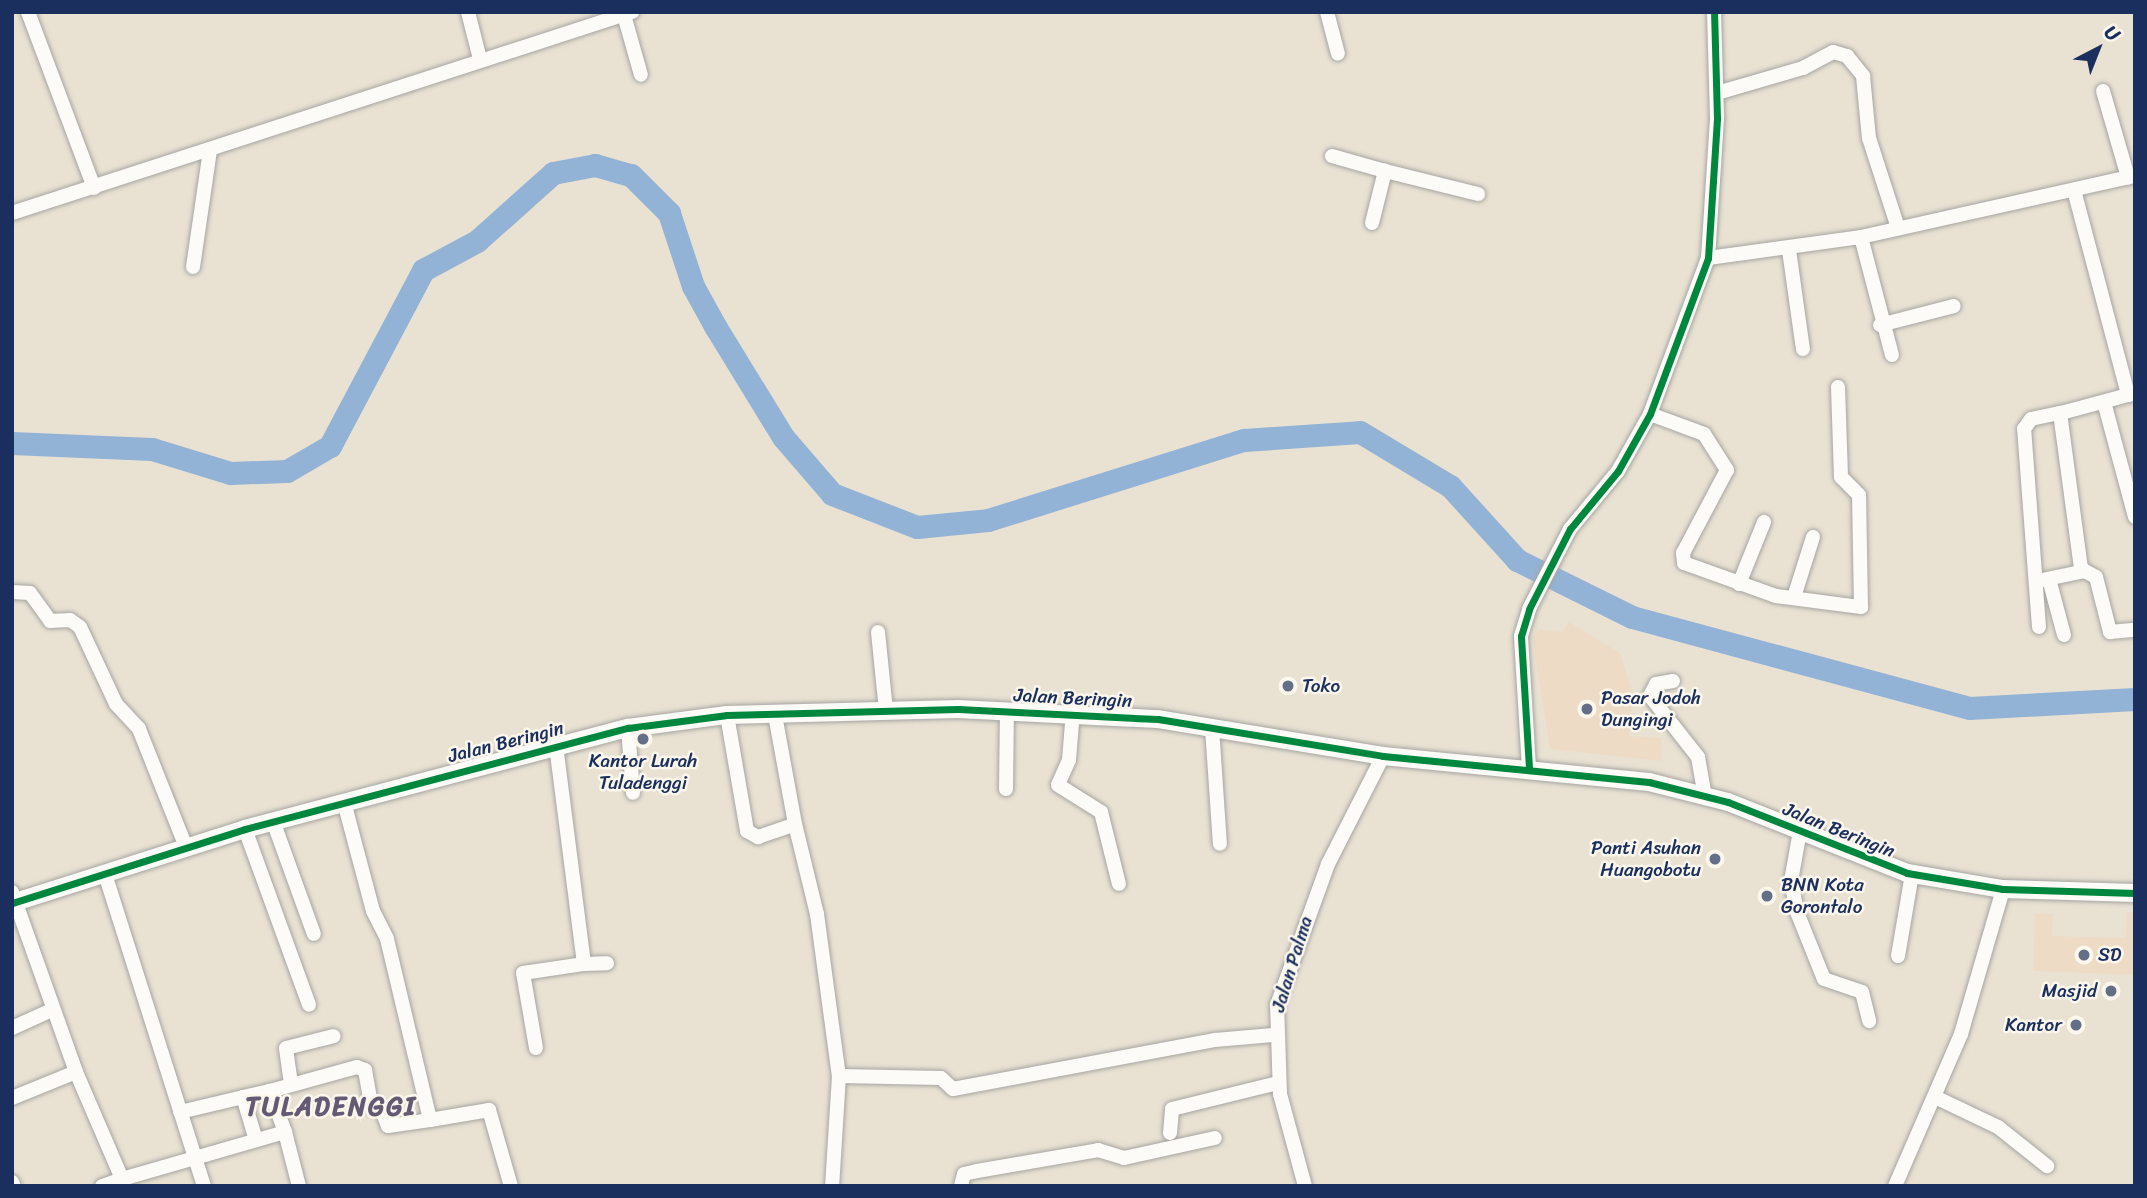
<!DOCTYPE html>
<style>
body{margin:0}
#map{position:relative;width:2147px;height:1198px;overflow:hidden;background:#e9e2d3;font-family:Sriracha,sans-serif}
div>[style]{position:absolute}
.built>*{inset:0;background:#eddbc6}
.river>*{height:23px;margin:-11.5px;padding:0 11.5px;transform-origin:11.5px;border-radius:11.5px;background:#93b3d6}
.roads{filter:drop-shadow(0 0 2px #a6a5a2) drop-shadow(0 0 2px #a6a5a2)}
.minor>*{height:14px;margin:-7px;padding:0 7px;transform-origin:7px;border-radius:7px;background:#fcfbf8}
.tertiary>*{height:18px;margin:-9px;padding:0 9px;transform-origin:9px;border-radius:9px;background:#fcfbf8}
.cycleway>*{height:7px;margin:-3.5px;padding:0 3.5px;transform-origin:3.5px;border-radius:3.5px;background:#00873e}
.dots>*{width:19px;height:19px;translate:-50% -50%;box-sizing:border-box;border:4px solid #fbf7ec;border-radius:50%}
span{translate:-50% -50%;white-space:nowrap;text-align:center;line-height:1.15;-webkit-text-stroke:5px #fbf7ec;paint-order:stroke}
.poi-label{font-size:19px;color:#1b2f5e}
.left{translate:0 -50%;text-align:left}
.right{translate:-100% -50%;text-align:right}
.street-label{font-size:19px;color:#1b2f5e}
.district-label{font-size:26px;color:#645a74;font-weight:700;letter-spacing:2px}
.frame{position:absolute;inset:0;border:14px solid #1b2f5e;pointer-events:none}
.north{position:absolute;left:2063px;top:14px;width:70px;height:70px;-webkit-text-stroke:5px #fbf7ec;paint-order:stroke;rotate:42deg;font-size:19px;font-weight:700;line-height:28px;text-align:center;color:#1b2f5e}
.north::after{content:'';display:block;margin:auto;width:24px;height:32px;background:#1b2f5e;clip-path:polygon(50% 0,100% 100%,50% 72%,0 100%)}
</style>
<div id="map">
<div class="built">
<i style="clip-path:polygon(1569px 622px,1620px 653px,1632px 690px,1629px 736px,1662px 738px,1661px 761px,1550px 749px,1532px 637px,1541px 629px,1562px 632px)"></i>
<i style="clip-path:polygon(2127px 912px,2135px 912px,2135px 975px,2033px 971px,2035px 913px,2053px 914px,2052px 936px,2126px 938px)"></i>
</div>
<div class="river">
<i style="left:12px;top:443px;width:140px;rotate:2.5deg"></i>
<i style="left:152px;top:449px;width:82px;rotate:17.1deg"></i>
<i style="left:230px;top:473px;width:57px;rotate:-2deg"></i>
<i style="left:287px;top:471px;width:50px;rotate:-30.2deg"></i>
<i style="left:330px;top:446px;width:199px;rotate:-62.1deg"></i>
<i style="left:423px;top:270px;width:61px;rotate:-28.2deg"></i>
<i style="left:477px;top:241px;width:102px;rotate:-41.8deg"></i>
<i style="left:553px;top:173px;width:43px;rotate:-10.8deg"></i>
<i style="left:595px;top:165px;width:37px;rotate:16deg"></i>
<i style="left:631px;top:175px;width:54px;rotate:45deg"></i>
<i style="left:669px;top:213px;width:77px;rotate:71.8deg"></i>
<i style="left:693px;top:286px;width:46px;rotate:61.2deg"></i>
<i style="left:715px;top:326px;width:130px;rotate:58.5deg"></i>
<i style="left:783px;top:437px;width:75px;rotate:49.3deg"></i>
<i style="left:832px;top:494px;width:91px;rotate:21.2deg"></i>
<i style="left:917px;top:527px;width:71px;rotate:-5.6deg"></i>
<i style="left:988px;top:520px;width:268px;rotate:-17.4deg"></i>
<i style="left:1244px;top:440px;width:116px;rotate:-3.9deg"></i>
<i style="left:1360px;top:432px;width:105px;rotate:31deg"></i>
<i style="left:1450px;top:486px;width:100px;rotate:47.8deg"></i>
<i style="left:1517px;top:560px;width:128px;rotate:26.4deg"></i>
<i style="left:1632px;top:617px;width:349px;rotate:15.1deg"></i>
<i style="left:1969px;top:708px;width:166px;rotate:-3.1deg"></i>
</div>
<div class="roads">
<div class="minor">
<i style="left:28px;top:12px;width:188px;rotate:69.4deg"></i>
<i style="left:468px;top:12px;width:49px;rotate:75.7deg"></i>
<i style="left:1327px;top:12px;width:43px;rotate:75.3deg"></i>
<i style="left:624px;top:15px;width:62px;rotate:74.2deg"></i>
<i style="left:2103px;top:91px;width:90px;rotate:73.8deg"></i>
<i style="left:1717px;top:93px;width:90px;rotate:-16.2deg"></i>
<i style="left:1803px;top:68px;width:34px;rotate:-28deg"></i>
<i style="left:1833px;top:52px;width:15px;rotate:16deg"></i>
<i style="left:1847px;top:56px;width:26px;rotate:51deg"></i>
<i style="left:1863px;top:76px;width:62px;rotate:84.5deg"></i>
<i style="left:1869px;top:138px;width:95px;rotate:72.1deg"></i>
<i style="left:1332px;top:156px;width:55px;rotate:15.8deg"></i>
<i style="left:2074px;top:190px;width:212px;rotate:75.2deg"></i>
<i style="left:12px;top:213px;width:652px;rotate:-17.96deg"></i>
<i style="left:1372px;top:223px;width:54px;rotate:-76deg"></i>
<i style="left:1385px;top:171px;width:96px;rotate:13.9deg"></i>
<i style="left:1861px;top:237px;width:122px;rotate:75.3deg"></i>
<i style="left:1789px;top:250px;width:100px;rotate:82deg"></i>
<i style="left:1708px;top:258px;width:154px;rotate:-7.8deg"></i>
<i style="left:1861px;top:237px;width:281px;rotate:-12.6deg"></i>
<i style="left:193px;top:267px;width:117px;rotate:-81.7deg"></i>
<i style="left:1880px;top:325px;width:76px;rotate:-14.4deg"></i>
<i style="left:2104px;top:402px;width:119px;rotate:74.9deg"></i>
<i style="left:2061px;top:413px;width:77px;rotate:-15.1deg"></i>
<i style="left:1650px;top:414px;width:58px;rotate:20.3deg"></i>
<i style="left:1704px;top:434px;width:43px;rotate:57.4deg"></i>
<i style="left:1727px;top:470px;width:94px;rotate:117.9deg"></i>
<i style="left:1683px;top:553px;width:10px;rotate:84deg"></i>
<i style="left:1684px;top:563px;width:98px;rotate:19.7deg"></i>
<i style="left:1776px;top:596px;width:86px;rotate:7.4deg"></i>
<i style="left:1861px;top:607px;width:112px;rotate:-91deg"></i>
<i style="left:1859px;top:495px;width:25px;rotate:-135deg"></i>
<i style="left:1841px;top:477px;width:90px;rotate:-91.9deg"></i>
<i style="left:2049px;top:579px;width:58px;rotate:75deg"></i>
<i style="left:2042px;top:580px;width:44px;rotate:-11.8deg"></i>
<i style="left:1739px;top:584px;width:67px;rotate:-68deg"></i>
<i style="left:12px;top:592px;width:18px;rotate:3deg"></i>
<i style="left:30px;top:593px;width:34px;rotate:54deg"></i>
<i style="left:50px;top:621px;width:20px;rotate:-3deg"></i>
<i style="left:70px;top:620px;width:12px;rotate:35deg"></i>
<i style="left:80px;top:627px;width:85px;rotate:64.9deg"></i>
<i style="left:116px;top:704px;width:34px;rotate:47deg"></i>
<i style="left:139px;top:729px;width:127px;rotate:68.3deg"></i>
<i style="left:1794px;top:597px;width:63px;rotate:-72.4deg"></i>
<i style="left:2039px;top:627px;width:199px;rotate:-94.3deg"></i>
<i style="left:2024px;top:429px;width:12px;rotate:-55deg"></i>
<i style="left:2031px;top:419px;width:30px;rotate:-12deg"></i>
<i style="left:2060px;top:413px;width:157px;rotate:82.3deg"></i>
<i style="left:2081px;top:569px;width:17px;rotate:28deg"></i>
<i style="left:2096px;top:577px;width:57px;rotate:75.7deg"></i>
<i style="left:2110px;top:632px;width:25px;rotate:-5deg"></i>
<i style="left:878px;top:632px;width:79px;rotate:84.2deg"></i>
<i style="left:1673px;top:681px;width:17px;rotate:170deg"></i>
<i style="left:1656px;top:684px;width:13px;rotate:117deg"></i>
<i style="left:1650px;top:696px;width:78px;rotate:51.8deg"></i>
<i style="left:1698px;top:757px;width:39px;rotate:80deg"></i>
<i style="left:1073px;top:711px;width:49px;rotate:94.7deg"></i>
<i style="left:1069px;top:760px;width:27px;rotate:114deg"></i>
<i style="left:1058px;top:785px;width:51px;rotate:32.1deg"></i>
<i style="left:1101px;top:812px;width:74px;rotate:76deg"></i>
<i style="left:727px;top:715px;width:118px;rotate:80.2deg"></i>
<i style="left:747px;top:831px;width:13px;rotate:29deg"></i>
<i style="left:758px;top:837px;width:39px;rotate:-19deg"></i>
<i style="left:795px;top:824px;width:93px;rotate:76.3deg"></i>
<i style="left:817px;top:914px;width:163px;rotate:82.3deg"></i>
<i style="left:839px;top:1076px;width:110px;rotate:93.6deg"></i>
<i style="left:775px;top:715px;width:111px;rotate:79.6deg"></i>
<i style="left:628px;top:728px;width:65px;rotate:85.6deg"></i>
<i style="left:1212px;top:728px;width:116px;rotate:86.1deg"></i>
<i style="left:1529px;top:768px;width:132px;rotate:-93.5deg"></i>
<i style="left:1521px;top:636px;width:28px;rotate:-73deg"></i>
<i style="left:1529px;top:609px;width:90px;rotate:-62.9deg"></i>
<i style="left:1570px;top:529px;width:75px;rotate:-50.4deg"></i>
<i style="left:1618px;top:471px;width:65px;rotate:-60.7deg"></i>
<i style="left:1650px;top:414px;width:166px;rotate:-69.6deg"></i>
<i style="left:1708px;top:258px;width:140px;rotate:-86.3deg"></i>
<i style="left:1717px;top:118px;width:106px;rotate:-91.6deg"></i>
<i style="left:1006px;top:789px;width:79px;rotate:-89.3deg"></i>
<i style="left:344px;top:802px;width:113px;rotate:75.1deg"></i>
<i style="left:373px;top:911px;width:31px;rotate:63deg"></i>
<i style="left:387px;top:939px;width:186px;rotate:76.6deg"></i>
<i style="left:430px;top:1120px;width:60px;rotate:-9.6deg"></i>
<i style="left:489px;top:1110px;width:79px;rotate:73.9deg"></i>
<i style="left:273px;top:821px;width:120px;rotate:70.1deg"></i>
<i style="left:245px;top:829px;width:187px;rotate:70deg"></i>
<i style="left:1800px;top:831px;width:51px;rotate:100.2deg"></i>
<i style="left:1791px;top:881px;width:32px;rotate:79deg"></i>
<i style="left:1797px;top:912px;width:72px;rotate:68.1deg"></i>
<i style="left:1824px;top:979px;width:40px;rotate:18.9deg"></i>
<i style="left:1862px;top:992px;width:30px;rotate:76deg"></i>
<i style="left:105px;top:874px;width:327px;rotate:72.4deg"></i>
<i style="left:12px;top:892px;width:191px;rotate:70.4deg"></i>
<i style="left:76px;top:1072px;width:69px;rotate:157.9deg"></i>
<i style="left:1898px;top:956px;width:83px;rotate:-80.3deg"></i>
<i style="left:584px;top:964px;width:23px;rotate:-2deg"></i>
<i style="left:12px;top:1028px;width:44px;rotate:-24.2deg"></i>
<i style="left:536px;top:1048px;width:76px;rotate:-99.8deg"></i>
<i style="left:523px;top:973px;width:62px;rotate:-8.4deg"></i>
<i style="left:584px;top:964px;width:220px;rotate:-97.3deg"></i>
<i style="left:76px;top:1072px;width:116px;rotate:66.7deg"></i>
<i style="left:122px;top:1179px;width:170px;rotate:-16.1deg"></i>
<i style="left:285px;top:1132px;width:44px;rotate:-110.1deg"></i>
<i style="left:270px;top:1091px;width:90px;rotate:-15.4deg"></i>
<i style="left:357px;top:1067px;width:9px;rotate:21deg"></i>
<i style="left:365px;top:1070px;width:36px;rotate:80deg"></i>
<i style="left:371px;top:1105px;width:10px;rotate:17deg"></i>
<i style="left:381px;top:1108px;width:19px;rotate:69deg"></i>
<i style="left:388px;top:1126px;width:42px;rotate:-8.1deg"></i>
<i style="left:839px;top:1076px;width:102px;rotate:1.1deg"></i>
<i style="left:941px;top:1078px;width:16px;rotate:43deg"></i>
<i style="left:953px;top:1089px;width:267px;rotate:-10.6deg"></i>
<i style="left:1215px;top:1040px;width:58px;rotate:-4.9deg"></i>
<i style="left:291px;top:1084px;width:36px;rotate:-98deg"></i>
<i style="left:286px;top:1048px;width:49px;rotate:-14deg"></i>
<i style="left:1935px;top:1097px;width:70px;rotate:25.5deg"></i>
<i style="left:1998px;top:1127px;width:63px;rotate:38.5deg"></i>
<i style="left:180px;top:1112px;width:65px;rotate:-13.4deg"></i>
<i style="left:285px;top:1132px;width:56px;rotate:75.5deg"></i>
<i style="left:1170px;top:1133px;width:24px;rotate:-85deg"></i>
<i style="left:1172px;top:1109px;width:109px;rotate:-13.8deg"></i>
<i style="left:256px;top:1140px;width:45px;rotate:-106.8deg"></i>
<i style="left:243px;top:1097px;width:28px;rotate:-13deg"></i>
<i style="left:12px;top:1182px;width:4px;rotate:63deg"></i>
<i style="left:102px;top:1186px;width:21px;rotate:-19deg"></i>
<i style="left:961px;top:1186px;width:12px;rotate:-76deg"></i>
<i style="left:964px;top:1174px;width:13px;rotate:-13deg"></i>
<i style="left:977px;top:1171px;width:123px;rotate:-9.8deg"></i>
<i style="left:1098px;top:1150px;width:27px;rotate:17deg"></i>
<i style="left:1124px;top:1158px;width:93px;rotate:-12.4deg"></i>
<i style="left:1305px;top:1186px;width:95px;rotate:-105.2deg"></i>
<i style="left:1280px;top:1094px;width:89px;rotate:-91.9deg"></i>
<i style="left:1277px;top:1005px;width:150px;rotate:-70.1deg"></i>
<i style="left:1328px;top:864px;width:121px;rotate:-63deg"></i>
<i style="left:1895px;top:1186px;width:166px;rotate:-66.5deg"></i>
<i style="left:1961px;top:1034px;width:151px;rotate:-73.8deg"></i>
</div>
<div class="tertiary">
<i style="left:12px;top:903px;width:244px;rotate:-17.6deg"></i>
<i style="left:245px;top:829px;width:396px;rotate:-14.8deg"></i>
<i style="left:628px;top:728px;width:100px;rotate:-7.5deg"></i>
<i style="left:727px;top:715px;width:231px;rotate:-1.5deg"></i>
<i style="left:958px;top:709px;width:200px;rotate:2.9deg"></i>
<i style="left:1158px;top:719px;width:228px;rotate:9.3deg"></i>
<i style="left:1383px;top:756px;width:267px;rotate:5.6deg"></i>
<i style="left:1649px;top:782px;width:81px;rotate:14.2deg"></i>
<i style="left:1728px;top:802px;width:193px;rotate:21.6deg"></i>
<i style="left:1907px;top:873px;width:97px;rotate:9.5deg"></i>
<i style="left:2003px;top:889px;width:132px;rotate:1.7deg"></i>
</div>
</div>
<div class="cycleway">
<i style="left:1529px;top:768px;width:132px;rotate:-93.5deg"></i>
<i style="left:1521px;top:636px;width:28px;rotate:-73deg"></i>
<i style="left:1529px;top:609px;width:90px;rotate:-62.9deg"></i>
<i style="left:1570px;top:529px;width:75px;rotate:-50.4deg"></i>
<i style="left:1618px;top:471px;width:65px;rotate:-60.7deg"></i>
<i style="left:1650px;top:414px;width:166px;rotate:-69.6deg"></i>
<i style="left:1708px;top:258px;width:140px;rotate:-86.3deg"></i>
<i style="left:1717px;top:118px;width:106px;rotate:-91.6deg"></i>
<i style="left:12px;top:903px;width:244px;rotate:-17.6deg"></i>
<i style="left:245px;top:829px;width:396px;rotate:-14.8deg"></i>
<i style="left:628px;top:728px;width:100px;rotate:-7.5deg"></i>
<i style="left:727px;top:715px;width:231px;rotate:-1.5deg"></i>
<i style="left:958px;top:709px;width:200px;rotate:2.9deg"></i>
<i style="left:1158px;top:719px;width:228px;rotate:9.3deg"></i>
<i style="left:1383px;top:756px;width:267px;rotate:5.6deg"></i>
<i style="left:1649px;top:782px;width:81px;rotate:14.2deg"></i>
<i style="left:1728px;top:802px;width:193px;rotate:21.6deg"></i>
<i style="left:1907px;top:873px;width:97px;rotate:9.5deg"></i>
<i style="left:2003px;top:889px;width:132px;rotate:1.7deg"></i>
</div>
<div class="dots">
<i style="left:1288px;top:686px;background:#636e87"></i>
<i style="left:1587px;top:709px;background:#636e87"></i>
<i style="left:643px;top:739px;background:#636e87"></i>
<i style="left:1715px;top:859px;background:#636e87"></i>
<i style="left:1767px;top:896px;background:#636e87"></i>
<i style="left:2084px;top:955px;background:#636e87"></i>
<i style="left:2111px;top:991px;background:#636e87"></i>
<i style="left:2076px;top:1025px;background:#636e87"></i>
</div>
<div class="poi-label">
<span class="left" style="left:1302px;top:686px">Toko</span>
<span class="left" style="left:1601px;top:709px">Pasar Jodoh<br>Dungingi</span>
<span style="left:643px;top:772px">Kantor Lurah<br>Tuladenggi</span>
<span class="right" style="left:1701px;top:859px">Panti Asuhan<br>Huangobotu</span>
<span class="left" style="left:1781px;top:896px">BNN Kota<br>Gorontalo</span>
<span class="left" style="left:2098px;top:955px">SD</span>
<span class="right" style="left:2097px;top:991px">Masjid</span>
<span class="right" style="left:2062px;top:1025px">Kantor</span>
</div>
<div class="street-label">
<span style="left:1073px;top:698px;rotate:3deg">Jalan Beringin</span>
<span style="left:506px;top:742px;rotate:-14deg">Jalan Beringin</span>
<span style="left:1839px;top:830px;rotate:22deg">Jalan Beringin</span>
<span style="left:1292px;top:964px;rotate:-73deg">Jalan Palma</span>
</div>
<div class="district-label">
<span style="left:331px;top:1107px">TULADENGGI</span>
</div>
<div class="frame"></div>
<div class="north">U</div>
</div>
